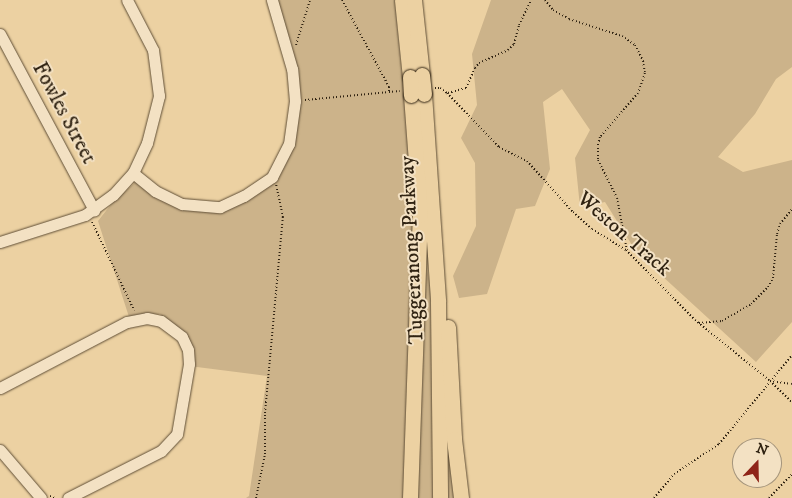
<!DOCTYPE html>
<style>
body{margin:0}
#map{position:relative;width:792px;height:498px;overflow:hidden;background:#ecd1a2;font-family:"IM FELL DW Pica",serif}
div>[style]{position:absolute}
.green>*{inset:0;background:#ccb38a}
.path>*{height:2px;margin-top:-1px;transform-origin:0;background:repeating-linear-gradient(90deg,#302312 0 1px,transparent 0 3.5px)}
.roads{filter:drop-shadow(0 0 1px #5f4e36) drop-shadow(0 0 1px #5f4e36)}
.minor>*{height:11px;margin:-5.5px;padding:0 5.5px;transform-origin:5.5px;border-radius:5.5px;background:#f3e1c3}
.highway>*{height:15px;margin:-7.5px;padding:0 7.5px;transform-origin:7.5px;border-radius:7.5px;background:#ecd1a2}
.bridges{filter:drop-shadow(0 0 1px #302312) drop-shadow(0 0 1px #302312)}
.highway-bridge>*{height:15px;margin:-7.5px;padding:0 7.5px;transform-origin:7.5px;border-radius:7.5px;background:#ecd1a2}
span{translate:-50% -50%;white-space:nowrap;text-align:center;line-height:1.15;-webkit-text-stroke:4px #f3e1c3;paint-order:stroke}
.street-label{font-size:21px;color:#302312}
.north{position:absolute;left:732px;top:438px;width:50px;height:50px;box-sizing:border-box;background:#f3e1c3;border:1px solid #a5957c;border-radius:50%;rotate:21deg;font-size:14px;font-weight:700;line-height:20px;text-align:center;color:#302312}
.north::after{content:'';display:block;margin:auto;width:18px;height:22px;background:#8f2418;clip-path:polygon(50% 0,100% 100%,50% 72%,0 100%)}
</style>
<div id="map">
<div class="green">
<i style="clip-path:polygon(276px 0,395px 0,416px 221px,445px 349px,457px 498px,246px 498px,249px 496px,267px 376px,189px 366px,179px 333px,160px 314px,129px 317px,98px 221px,113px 202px,137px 181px,154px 194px,220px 209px,273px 179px,298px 101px)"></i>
<i style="clip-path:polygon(491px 0,792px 0,792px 67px,776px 79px,755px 114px,718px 157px,743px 172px,792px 160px,792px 322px,756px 362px,637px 253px,605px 202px,580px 207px,575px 158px,590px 130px,562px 89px,543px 102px,550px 169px,535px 206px,516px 209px,487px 294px,459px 298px,453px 276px,476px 226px,475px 163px,461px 138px,477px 105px,472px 54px)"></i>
</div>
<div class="path">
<i style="left:342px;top:0;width:99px;rotate:61.6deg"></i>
<i style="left:389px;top:87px;width:5px;rotate:90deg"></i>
<i style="left:545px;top:0;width:13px;rotate:51deg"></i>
<i style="left:553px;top:10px;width:18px;rotate:29deg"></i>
<i style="left:569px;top:19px;width:56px;rotate:17.8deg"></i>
<i style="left:622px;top:36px;width:16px;rotate:35deg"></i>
<i style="left:635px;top:45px;width:18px;rotate:63deg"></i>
<i style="left:643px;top:61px;width:12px;rotate:81deg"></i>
<i style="left:645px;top:73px;width:21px;rotate:109deg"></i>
<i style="left:638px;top:93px;width:58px;rotate:130.8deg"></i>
<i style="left:600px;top:137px;width:7px;rotate:106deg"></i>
<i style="left:598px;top:144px;width:16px;rotate:90deg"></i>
<i style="left:598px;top:160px;width:42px;rotate:63.4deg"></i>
<i style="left:617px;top:198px;width:54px;rotate:79.3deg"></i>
<i style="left:296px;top:45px;width:47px;rotate:-72.7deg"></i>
<i style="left:435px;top:88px;width:5px"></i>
<i style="left:440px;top:88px;width:9px;rotate:36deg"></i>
<i style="left:447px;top:93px;width:75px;rotate:46.1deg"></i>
<i style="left:499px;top:147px;width:31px;rotate:27deg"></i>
<i style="left:527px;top:161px;width:69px;rotate:48deg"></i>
<i style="left:573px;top:212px;width:25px;rotate:42deg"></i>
<i style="left:592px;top:229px;width:40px;rotate:32deg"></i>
<i style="left:626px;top:250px;width:98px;rotate:45.4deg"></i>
<i style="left:695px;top:320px;width:97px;rotate:39.1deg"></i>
<i style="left:770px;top:381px;width:30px;rotate:44deg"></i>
<i style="left:448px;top:93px;width:19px;rotate:-16deg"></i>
<i style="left:466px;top:88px;width:22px;rotate:-66deg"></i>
<i style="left:475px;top:68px;width:6px;rotate:-51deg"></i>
<i style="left:479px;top:63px;width:32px;rotate:-24deg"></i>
<i style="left:508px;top:50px;width:8px;rotate:-45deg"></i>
<i style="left:514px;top:44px;width:20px;rotate:-75deg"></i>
<i style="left:519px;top:25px;width:28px;rotate:-64deg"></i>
<i style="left:305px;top:100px;width:95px;rotate:-5.4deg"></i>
<i style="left:92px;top:222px;width:98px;rotate:64.5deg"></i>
<i style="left:699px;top:323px;width:23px;rotate:-5deg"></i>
<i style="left:722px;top:321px;width:34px;rotate:-30deg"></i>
<i style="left:751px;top:304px;width:24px;rotate:-45deg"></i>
<i style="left:768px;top:287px;width:10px;rotate:-61deg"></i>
<i style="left:773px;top:278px;width:44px;rotate:-84.8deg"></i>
<i style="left:777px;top:234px;width:10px;rotate:-73deg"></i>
<i style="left:780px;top:224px;width:19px;rotate:-51deg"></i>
<i style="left:770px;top:381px;width:22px;rotate:8deg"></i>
<i style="left:50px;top:496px;width:5px;rotate:22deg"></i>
<i style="left:256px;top:498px;width:45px;rotate:-78.4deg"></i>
<i style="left:265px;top:454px;width:41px;rotate:-90deg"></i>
<i style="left:265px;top:413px;width:197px;rotate:-84.8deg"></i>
<i style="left:283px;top:217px;width:33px;rotate:-102deg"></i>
<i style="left:654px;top:498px;width:31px;rotate:-50deg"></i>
<i style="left:674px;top:474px;width:54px;rotate:-33.7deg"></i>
<i style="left:719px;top:444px;width:115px;rotate:-50.6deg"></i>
<i style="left:769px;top:498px;width:33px;rotate:-46deg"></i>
</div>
<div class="roads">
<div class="minor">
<i style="left:0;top:34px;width:200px;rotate:61.9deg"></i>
<i style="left:133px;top:173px;width:28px;rotate:39deg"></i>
<i style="left:155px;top:191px;width:30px;rotate:26deg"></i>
<i style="left:182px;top:204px;width:38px;rotate:5deg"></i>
<i style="left:220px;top:207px;width:26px;rotate:-25deg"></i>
<i style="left:244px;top:196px;width:34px;rotate:-34deg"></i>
<i style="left:272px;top:177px;width:37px;rotate:-63deg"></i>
<i style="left:289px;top:144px;width:43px;rotate:-82.1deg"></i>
<i style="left:295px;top:101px;width:32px;rotate:-95deg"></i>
<i style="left:292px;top:69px;width:72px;rotate:-106.2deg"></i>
<i style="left:0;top:242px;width:89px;rotate:-17.6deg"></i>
<i style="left:85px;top:215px;width:34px;rotate:-36deg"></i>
<i style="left:113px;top:195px;width:30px;rotate:-48deg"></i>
<i style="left:133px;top:173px;width:33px;rotate:-65deg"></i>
<i style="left:147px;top:143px;width:49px;rotate:-75.7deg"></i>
<i style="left:159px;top:96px;width:46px;rotate:-97.4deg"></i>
<i style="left:153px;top:50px;width:56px;rotate:-117.5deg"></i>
<i style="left:0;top:388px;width:143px;rotate:-27.5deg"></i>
<i style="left:127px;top:322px;width:20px;rotate:-11deg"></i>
<i style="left:147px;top:318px;width:14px;rotate:12deg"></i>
<i style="left:161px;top:321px;width:26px;rotate:37deg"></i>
<i style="left:182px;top:337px;width:14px;rotate:65deg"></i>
<i style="left:188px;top:350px;width:14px;rotate:86deg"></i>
<i style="left:189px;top:364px;width:71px;rotate:99.7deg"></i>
<i style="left:177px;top:434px;width:23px;rotate:133deg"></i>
<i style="left:161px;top:451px;width:104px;rotate:153.2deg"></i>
<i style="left:0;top:450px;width:63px;rotate:49.5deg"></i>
</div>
<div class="highway">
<i style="left:402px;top:0;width:77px;rotate:84.1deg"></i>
<i style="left:414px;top:0;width:75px;rotate:83.9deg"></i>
<i style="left:424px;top:94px;width:208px;rotate:86.1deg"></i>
<i style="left:438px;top:302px;width:196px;rotate:89.4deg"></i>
<i style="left:448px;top:327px;width:112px;rotate:86.9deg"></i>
<i style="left:454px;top:439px;width:59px;rotate:83.2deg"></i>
<i style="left:410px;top:498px;width:283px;rotate:-88deg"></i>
<i style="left:420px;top:215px;width:120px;rotate:-94.3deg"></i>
</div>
</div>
<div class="bridges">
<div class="highway-bridge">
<i style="left:422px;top:75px;width:19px;rotate:84deg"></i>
<i style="left:410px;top:77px;width:18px;rotate:87deg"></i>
</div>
</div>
<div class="street-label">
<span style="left:64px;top:113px;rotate:62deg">Fowles Street</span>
<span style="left:624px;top:234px;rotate:41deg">Weston Track</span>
<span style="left:412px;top:250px;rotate:-93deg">Tuggeranong Parkway</span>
</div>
<div class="north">N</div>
</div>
